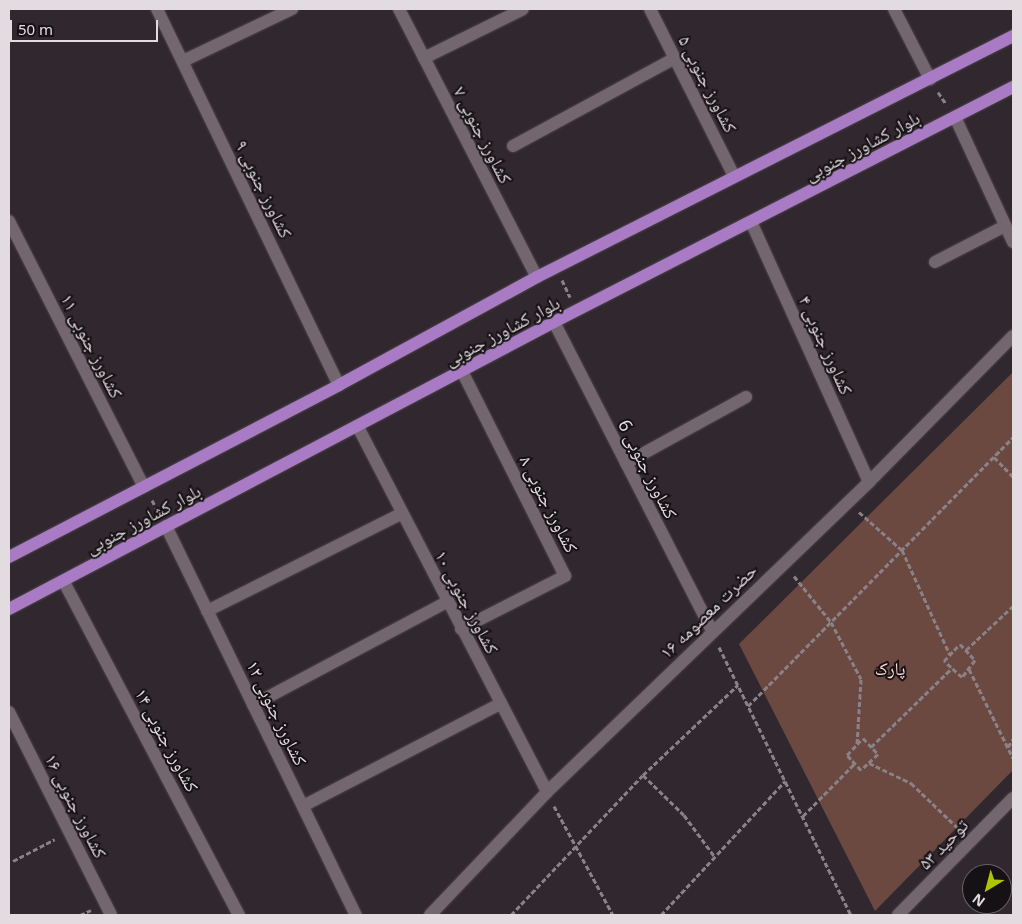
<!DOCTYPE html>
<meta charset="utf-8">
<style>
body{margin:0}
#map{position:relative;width:1022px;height:924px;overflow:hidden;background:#31272e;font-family:"Noto Sans","Noto Naskh Arabic",sans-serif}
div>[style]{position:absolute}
.green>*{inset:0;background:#6b4941}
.path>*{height:3px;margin-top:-1.5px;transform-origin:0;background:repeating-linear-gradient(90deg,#8a8288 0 5px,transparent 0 7.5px)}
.roads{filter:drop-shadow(0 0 1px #4d444b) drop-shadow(0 0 1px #4d444b)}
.minor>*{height:12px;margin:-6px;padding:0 6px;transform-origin:6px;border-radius:6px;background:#73666f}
.major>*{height:12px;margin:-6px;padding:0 6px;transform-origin:6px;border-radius:6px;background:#a87bc4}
span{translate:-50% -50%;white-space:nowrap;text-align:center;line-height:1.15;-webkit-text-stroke:4px #161114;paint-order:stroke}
.street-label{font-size:18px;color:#e2dbe0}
.park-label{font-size:18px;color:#fcdbd3}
.frame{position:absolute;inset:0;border:10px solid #e2dbe0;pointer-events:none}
.north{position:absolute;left:962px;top:864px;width:50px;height:50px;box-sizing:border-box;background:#161114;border:1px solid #686266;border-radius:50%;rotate:217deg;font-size:14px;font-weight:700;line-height:20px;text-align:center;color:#e2dbe0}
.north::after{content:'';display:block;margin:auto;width:18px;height:22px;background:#afc503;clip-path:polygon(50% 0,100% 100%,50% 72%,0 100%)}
.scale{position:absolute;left:10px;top:20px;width:148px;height:22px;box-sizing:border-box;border:2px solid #e2dbe0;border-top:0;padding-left:6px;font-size:15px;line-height:18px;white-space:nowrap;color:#e2dbe0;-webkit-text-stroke:4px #161114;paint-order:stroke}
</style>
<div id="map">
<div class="green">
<i style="clip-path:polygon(1013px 372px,1013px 770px,875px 911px,739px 644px)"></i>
</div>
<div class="path">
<i style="left:938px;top:92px;width:14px;rotate:56deg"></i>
<i style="left:562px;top:280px;width:19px;rotate:65deg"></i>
<i style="left:994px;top:457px;width:28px;rotate:46deg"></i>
<i style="left:152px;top:500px;width:13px;rotate:63deg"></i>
<i style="left:859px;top:512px;width:57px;rotate:41.5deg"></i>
<i style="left:902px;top:550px;width:115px;rotate:65.4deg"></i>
<i style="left:794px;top:576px;width:59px;rotate:51.2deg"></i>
<i style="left:831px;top:622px;width:64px;rotate:62.2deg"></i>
<i style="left:861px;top:679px;width:65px;rotate:93.5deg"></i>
<i style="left:960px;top:644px;width:22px;rotate:47deg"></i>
<i style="left:975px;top:660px;width:21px;rotate:127deg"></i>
<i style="left:962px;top:677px;width:24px;rotate:-138deg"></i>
<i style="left:944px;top:661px;width:23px;rotate:-47deg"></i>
<i style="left:719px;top:647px;width:299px;rotate:63.8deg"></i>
<i style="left:966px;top:650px;width:64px;rotate:-43.1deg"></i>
<i style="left:969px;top:669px;width:99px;rotate:63.7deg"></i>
<i style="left:748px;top:706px;width:378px;rotate:-45.4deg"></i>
<i style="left:863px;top:738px;width:22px;rotate:47deg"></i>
<i style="left:878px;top:754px;width:23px;rotate:137deg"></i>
<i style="left:861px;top:770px;width:21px;rotate:-133deg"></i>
<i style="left:847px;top:755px;width:23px;rotate:-47deg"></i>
<i style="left:871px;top:747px;width:113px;rotate:-44.3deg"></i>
<i style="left:1008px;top:747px;width:9px;rotate:-58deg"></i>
<i style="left:869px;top:763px;width:47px;rotate:25.5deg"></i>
<i style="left:911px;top:783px;width:68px;rotate:43.8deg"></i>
<i style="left:643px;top:775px;width:57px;rotate:44.3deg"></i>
<i style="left:684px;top:815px;width:52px;rotate:53.6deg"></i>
<i style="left:554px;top:806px;width:124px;rotate:61.6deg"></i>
<i style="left:803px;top:816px;width:74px;rotate:-45.5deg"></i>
<i style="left:13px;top:861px;width:47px;rotate:-27.6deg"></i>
<i style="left:80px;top:915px;width:12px;rotate:-24deg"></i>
<i style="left:511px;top:915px;width:192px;rotate:-46.7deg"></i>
<i style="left:643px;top:775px;width:131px;rotate:-43.5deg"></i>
<i style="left:661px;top:915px;width:183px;rotate:-47.2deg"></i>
</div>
<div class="roads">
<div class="minor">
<i style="left:157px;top:9px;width:418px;rotate:64.2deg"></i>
<i style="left:399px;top:9px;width:301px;rotate:62.8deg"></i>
<i style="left:650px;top:9px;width:187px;rotate:63.3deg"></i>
<i style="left:894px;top:9px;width:79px;rotate:62.8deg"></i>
<i style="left:424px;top:58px;width:110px;rotate:-26.3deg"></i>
<i style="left:183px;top:61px;width:121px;rotate:-25.5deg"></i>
<i style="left:955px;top:117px;width:138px;rotate:65.1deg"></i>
<i style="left:513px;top:146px;width:184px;rotate:-28.5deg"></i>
<i style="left:9px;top:221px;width:298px;rotate:63.1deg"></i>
<i style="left:752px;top:224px;width:283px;rotate:65.6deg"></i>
<i style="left:935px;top:262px;width:79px;rotate:-27.2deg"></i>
<i style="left:554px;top:322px;width:347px;rotate:62.9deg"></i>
<i style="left:358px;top:427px;width:411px;rotate:62.6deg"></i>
<i style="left:626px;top:463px;width:137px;rotate:-28.8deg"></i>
<i style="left:166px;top:526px;width:433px;rotate:64deg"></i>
<i style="left:64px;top:582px;width:376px;rotate:62.3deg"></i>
<i style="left:207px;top:611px;width:217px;rotate:-26.6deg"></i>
<i style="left:461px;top:629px;width:117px;rotate:-27deg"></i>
<i style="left:565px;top:576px;width:229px;rotate:-116.7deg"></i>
<i style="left:253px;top:705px;width:220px;rotate:-28deg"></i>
<i style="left:9px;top:712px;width:227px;rotate:63.3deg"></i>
<i style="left:303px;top:806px;width:222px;rotate:-27.4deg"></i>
<i style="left:430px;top:915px;width:170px;rotate:-46.4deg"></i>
<i style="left:547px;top:792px;width:447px;rotate:-43.9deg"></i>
<i style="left:869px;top:482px;width:205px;rotate:-45.4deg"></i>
<i style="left:898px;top:915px;width:164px;rotate:-45.5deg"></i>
</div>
<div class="major">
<i style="left:9px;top:557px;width:372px;rotate:-27.5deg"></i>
<i style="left:339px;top:385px;width:226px;rotate:-28.6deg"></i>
<i style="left:537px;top:277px;width:534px;rotate:-26.85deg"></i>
<i style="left:9px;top:609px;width:616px;rotate:-27.77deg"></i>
<i style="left:554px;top:322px;width:516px;rotate:-27.11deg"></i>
</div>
</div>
<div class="street-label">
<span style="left:708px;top:84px;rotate:63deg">کشاورز جنوبی ۵</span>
<span style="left:483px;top:135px;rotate:63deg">کشاورز جنوبی ۷</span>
<span style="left:862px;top:146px;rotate:-28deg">بلوار کشاورز جنوبی</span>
<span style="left:264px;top:189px;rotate:64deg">کشاورز جنوبی ۹</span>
<span style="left:502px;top:331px;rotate:-28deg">بلوار کشاورز جنوبی</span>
<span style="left:826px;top:345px;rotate:66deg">کشاورز جنوبی ۴</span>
<span style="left:92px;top:346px;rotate:63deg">کشاورز جنوبی ۱۱</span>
<span style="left:648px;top:469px;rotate:63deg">کشاورز جنوبی 6</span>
<span style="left:549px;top:504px;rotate:63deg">کشاورز جنوبی ۸</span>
<span style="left:143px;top:519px;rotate:-28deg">بلوار کشاورز جنوبی</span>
<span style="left:467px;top:602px;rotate:62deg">کشاورز جنوبی ۱۰</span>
<span style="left:708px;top:611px;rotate:-44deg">حضرت معصومه ۱۶</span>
<span style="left:277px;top:713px;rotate:64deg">کشاورز جنوبی ۱۲</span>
<span style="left:167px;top:740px;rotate:62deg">کشاورز جنوبی ۱۴</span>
<span style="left:76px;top:806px;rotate:63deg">کشاورز جنوبی ۱۶</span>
<span style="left:943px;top:844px;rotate:-46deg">توحید ۵۳</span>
</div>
<div class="park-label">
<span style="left:890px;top:668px">پارک</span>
</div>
<div class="frame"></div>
<div class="north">N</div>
<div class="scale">50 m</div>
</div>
